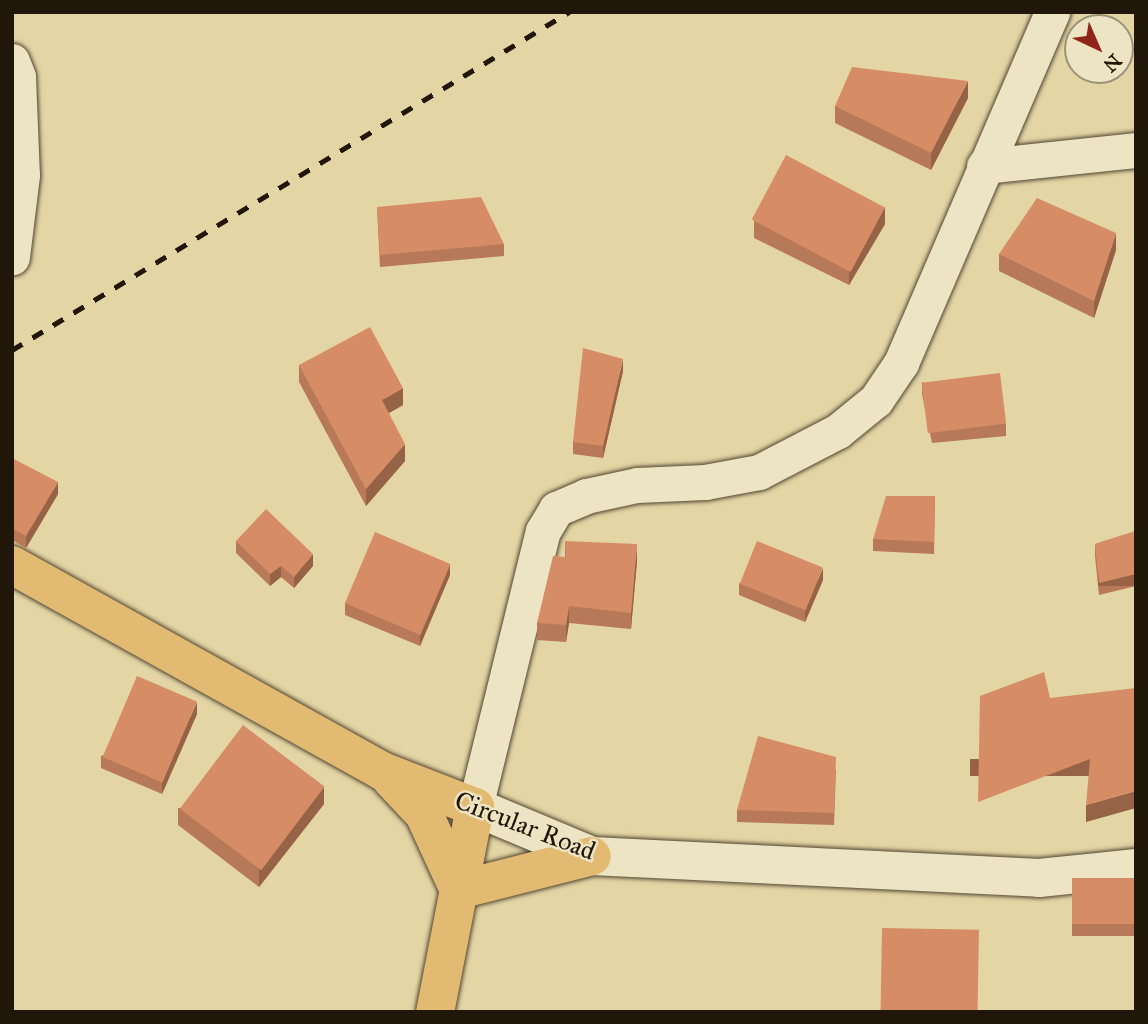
<!DOCTYPE html>
<style>
body{margin:0}
#map{position:relative;width:1148px;height:1024px;overflow:hidden;background:#e4d5a5;font-family:"IM FELL Great Primer",serif}
div>[style]{position:absolute}
.roads{filter:drop-shadow(0 0 2px #514631) drop-shadow(0 0 2px #514631)}
.minor>*{height:35px;margin:-17.5px;padding:0 17.5px;transform-origin:17.5px;border-radius:17.5px;background:#ede4c4}
.secondary>*{height:38px;margin:-19px;padding:0 19px;transform-origin:19px;border-radius:19px;background:#ede4c4}
.primary>*{height:38px;margin:-19px;padding:0 19px;transform-origin:19px;border-radius:19px;background:#e2ba72}
.rail>*{height:5px;margin-top:-2.5px;transform-origin:0;background:repeating-linear-gradient(90deg,#20160a 0 12px,transparent 0 24px)}
.wall>*{inset:0;background:#b87958;transform-origin:0 0}
.shaded-wall>*{inset:0;background:#966347;transform-origin:0 0}
.building>*{inset:0;background:#d68d66;transform-origin:0 0}
span{translate:-50% -50%;white-space:nowrap;text-align:center;line-height:1.15;-webkit-text-stroke:5px #ede4c4;paint-order:stroke}
.street-label{font-size:26px;color:#20160a}
.frame{position:absolute;inset:0;border:14px solid #20160a;pointer-events:none}
.north{position:absolute;left:1064px;top:14px;width:70px;height:70px;box-sizing:border-box;background:#ede4c4;border:2px solid #9b927a;border-radius:50%;rotate:136deg;font-size:19px;font-weight:700;line-height:28px;text-align:center;color:#20160a}
.north::after{content:'';display:block;margin:auto;width:24px;height:32px;background:#8f2418;clip-path:polygon(50% 0,100% 100%,50% 72%,0 100%)}
</style>
<div id="map">
<div class="roads">
<div class="minor">
<i style="left:12px;top:61px;width:17px;rotate:69deg"></i>
<i style="left:18px;top:77px;width:98px;rotate:87.7deg"></i>
<i style="left:22px;top:175px;width:83px;rotate:97deg"></i>
<i style="left:984px;top:166px;width:153px;rotate:-6deg"></i>
<i style="left:475px;top:807px;width:284px;rotate:-76.2deg"></i>
<i style="left:543px;top:531px;width:26px;rotate:-59deg"></i>
<i style="left:556px;top:509px;width:33px;rotate:-23deg"></i>
<i style="left:586px;top:496px;width:52px;rotate:-12.2deg"></i>
<i style="left:637px;top:485px;width:68px;rotate:-2.5deg"></i>
<i style="left:705px;top:482px;width:55px;rotate:-10.5deg"></i>
<i style="left:759px;top:472px;width:89px;rotate:-27.4deg"></i>
<i style="left:838px;top:431px;width:49px;rotate:-39.2deg"></i>
<i style="left:876px;top:400px;width:45px;rotate:-56deg"></i>
<i style="left:901px;top:363px;width:382px;rotate:-66.7deg"></i>
</div>
<div class="secondary">
<i style="left:475px;top:807px;width:127px;rotate:22.7deg"></i>
<i style="left:592px;top:856px;width:448px;rotate:2.8deg"></i>
<i style="left:1039px;top:878px;width:98px;rotate:-5.9deg"></i>
</div>
<div class="primary">
<i style="left:12px;top:565px;width:423px;rotate:29.1deg"></i>
<i style="left:382px;top:771px;width:100px;rotate:21.2deg"></i>
<i style="left:475px;top:807px;width:209px;rotate:101deg"></i>
<i style="left:391px;top:779px;width:48px;rotate:46.7deg"></i>
<i style="left:424px;top:814px;width:84px;rotate:65.3deg"></i>
<i style="left:459px;top:890px;width:137px;rotate:-14.3deg"></i>
</div>
</div>
<div class="rail">
<i style="left:12px;top:350px;width:652px;rotate:-31.25deg"></i>
</div>
<div class="wall">
<i style="clip-path:polygon(968px 98px,931px 170px,835px 123px,835px 106px)"></i>
<i style="clip-path:polygon(377px 207px,504px 244px,504px 256px,380px 267px)"></i>
<i style="clip-path:polygon(754px 221px,885px 224px,849px 285px,754px 238px)"></i>
<i style="clip-path:polygon(1116px 250px,1094px 318px,999px 271px,999px 254px)"></i>
<i style="clip-path:polygon(299px 365px,403px 405px,389px 413px,405px 461px,366px 506px,299px 382px)"></i>
<i style="clip-path:polygon(623px 371px,603px 458px,573px 454px,573px 442px)"></i>
<i style="clip-path:polygon(922px 382px,1006px 424px,1006px 436px,932px 443px,922px 394px)"></i>
<i style="clip-path:polygon(12px 458px,58px 494px,26px 548px,12px 540px)"></i>
<i style="clip-path:polygon(935px 496px,934px 554px,873px 551px,873px 539px)"></i>
<i style="clip-path:polygon(1136px 531px,1136px 586px,1099px 595px,1095px 556px,1095px 544px)"></i>
<i style="clip-path:polygon(236px 541px,313px 566px,294px 588px,281px 577px,270px 586px,236px 553px)"></i>
<i style="clip-path:polygon(565px 541px,637px 561px,631px 629px,569px 623px,566px 642px,537px 640px,537px 623px,565px 557px)"></i>
<i style="clip-path:polygon(450px 575px,420px 646px,345px 615px,345px 603px)"></i>
<i style="clip-path:polygon(823px 580px,805px 622px,739px 595px,739px 583px)"></i>
<i style="clip-path:polygon(197px 714px,162px 794px,101px 768px,101px 756px)"></i>
<i style="clip-path:polygon(836px 769px,834px 825px,737px 822px,737px 810px)"></i>
<i style="clip-path:polygon(324px 804px,259px 887px,178px 825px,178px 808px)"></i>
<i style="left:1136px;top:878px;width:58px;height:64px;rotate:90deg"></i>
</div>
<div class="shaded-wall">
<i style="clip-path:polygon(968px 81px,968px 98px,931px 170px,931px 153px)"></i>
<i style="clip-path:polygon(885px 207px,885px 224px,849px 285px,849px 268px)"></i>
<i style="clip-path:polygon(1116px 233px,1116px 250px,1094px 318px,1094px 301px)"></i>
<i style="clip-path:polygon(623px 359px,623px 371px,603px 458px,603px 446px)"></i>
<i style="clip-path:polygon(403px 388px,403px 405px,382px 417px,382px 400px)"></i>
<i style="clip-path:polygon(405px 444px,405px 461px,366px 506px,366px 489px)"></i>
<i style="clip-path:polygon(58px 482px,58px 494px,26px 548px,26px 536px)"></i>
<i style="clip-path:polygon(637px 544px,637px 561px,631px 629px,631px 613px)"></i>
<i style="clip-path:polygon(313px 554px,313px 566px,294px 588px,294px 577px)"></i>
<i style="clip-path:polygon(450px 564px,450px 575px,420px 646px,420px 634px)"></i>
<i style="clip-path:polygon(281px 566px,281px 577px,270px 586px,270px 574px)"></i>
<i style="clip-path:polygon(823px 568px,823px 580px,805px 622px,805px 610px)"></i>
<i style="left:1136px;top:574px;width:12px;height:38px;rotate:90deg"></i>
<i style="clip-path:polygon(569px 606px,569px 623px,566px 642px,566px 625px)"></i>
<i style="clip-path:polygon(197px 702px,197px 714px,162px 794px,162px 782px)"></i>
<i style="left:1090px;top:759px;width:17px;height:120px;rotate:90deg"></i>
<i style="clip-path:polygon(324px 787px,324px 804px,259px 887px,259px 870px)"></i>
<i style="clip-path:polygon(1136px 791px,1136px 808px,1086px 822px,1086px 805px)"></i>
</div>
<div class="building">
<i style="clip-path:polygon(852px 67px,968px 81px,931px 153px,835px 106px)"></i>
<i style="left:786px;top:155px;width:112px;height:73px;rotate:28deg"></i>
<i style="clip-path:polygon(481px 197px,504px 244px,380px 255px,377px 207px)"></i>
<i style="clip-path:polygon(1037px 198px,1116px 233px,1094px 301px,999px 254px)"></i>
<i style="clip-path:polygon(370px 327px,403px 388px,382px 400px,405px 444px,366px 489px,299px 365px)"></i>
<i style="clip-path:polygon(583px 348px,623px 359px,603px 446px,573px 442px)"></i>
<i style="left:1000px;top:373px;width:51px;height:79px;rotate:83deg"></i>
<i style="clip-path:polygon(12px 458px,58px 482px,26px 536px,12px 528px)"></i>
<i style="clip-path:polygon(886px 496px,935px 496px,934px 542px,873px 539px)"></i>
<i style="clip-path:polygon(266px 509px,313px 554px,294px 577px,281px 566px,270px 574px,236px 541px)"></i>
<i style="clip-path:polygon(1136px 531px,1136px 574px,1099px 583px,1095px 544px)"></i>
<i style="left:375px;top:532px;width:82px;height:77px;rotate:23deg"></i>
<i style="clip-path:polygon(565px 541px,637px 544px,631px 613px,569px 606px,566px 625px,537px 623px,553px 556px,566px 557px)"></i>
<i style="left:757px;top:541px;width:71px;height:46px;rotate:22deg"></i>
<i style="clip-path:polygon(1044px 672px,1050px 698px,1136px 688px,1136px 791px,1086px 805px,1090px 759px,978px 802px,980px 696px)"></i>
<i style="left:137px;top:676px;width:65px;height:88px;rotate:23deg"></i>
<i style="left:243px;top:725px;width:102px;height:105px;rotate:37deg"></i>
<i style="clip-path:polygon(758px 736px,836px 757px,834px 813px,737px 810px)"></i>
<i style="left:1136px;top:878px;width:46px;height:64px;rotate:90deg"></i>
<i style="left:882px;top:928px;width:97px;height:84px;rotate:1deg"></i>
</div>
<div class="street-label">
<span style="left:525px;top:826px;rotate:21deg">Circular Road</span>
</div>
<div class="frame"></div>
<div class="north">N</div>
</div>
